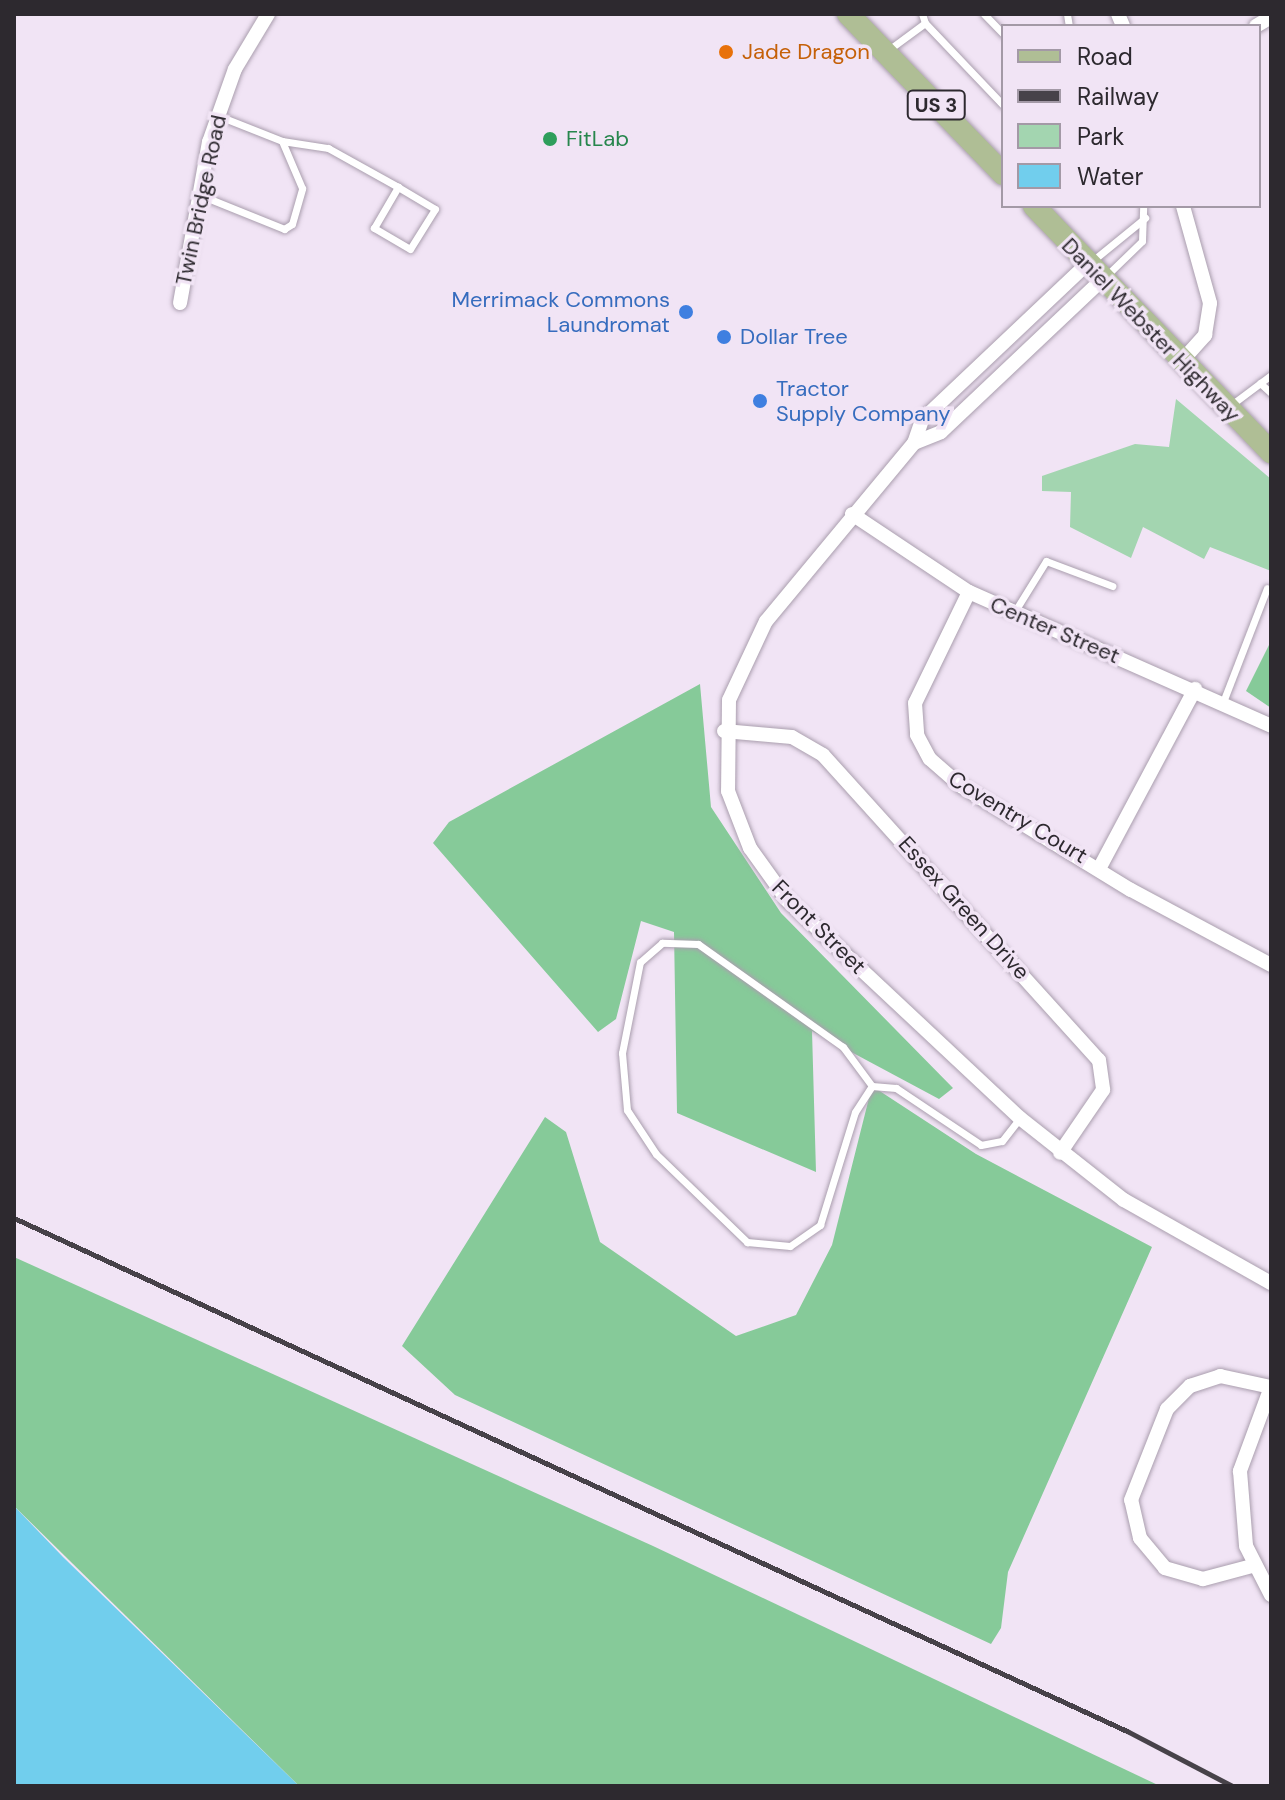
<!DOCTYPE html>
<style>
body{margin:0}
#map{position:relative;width:1285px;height:1800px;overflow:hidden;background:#f1e4f5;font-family:"DM Sans",sans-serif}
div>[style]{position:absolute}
.green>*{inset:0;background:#a3d5b0}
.forest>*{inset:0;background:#86ca99}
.water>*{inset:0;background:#71ceed}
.roads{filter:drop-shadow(0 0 2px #aa9eae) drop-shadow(0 0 2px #aa9eae)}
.service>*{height:7px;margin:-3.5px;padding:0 3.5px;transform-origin:3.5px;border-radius:3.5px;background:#fff}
.minor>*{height:14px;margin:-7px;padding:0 7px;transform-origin:7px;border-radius:7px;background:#fff}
.primary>*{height:22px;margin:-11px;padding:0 11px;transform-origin:11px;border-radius:11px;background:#afbe95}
.rail>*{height:5px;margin:-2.5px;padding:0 2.5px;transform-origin:2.5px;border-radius:2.5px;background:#474249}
.dots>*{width:22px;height:22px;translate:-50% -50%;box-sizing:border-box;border:4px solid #f1e4f5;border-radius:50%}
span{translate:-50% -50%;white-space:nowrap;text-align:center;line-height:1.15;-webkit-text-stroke:7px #f1e4f5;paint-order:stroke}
.shield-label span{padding:2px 6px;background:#f1e4f5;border:2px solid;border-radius:6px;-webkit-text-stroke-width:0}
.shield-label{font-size:20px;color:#2d292f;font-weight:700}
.food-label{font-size:22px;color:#c56008}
.left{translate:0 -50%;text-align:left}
.leisure-label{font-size:22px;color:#27864d}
.street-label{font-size:22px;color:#2d292f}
.shop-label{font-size:22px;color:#366cbe}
.right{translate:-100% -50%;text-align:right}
.frame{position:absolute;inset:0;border:16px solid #2d292f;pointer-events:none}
.legend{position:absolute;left:1001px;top:24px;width:260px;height:184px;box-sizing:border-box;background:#f1e4f5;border:2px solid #a399a6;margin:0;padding:10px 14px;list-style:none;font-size:24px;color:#2d292f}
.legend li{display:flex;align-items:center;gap:16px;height:40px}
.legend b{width:40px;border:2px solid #a399a6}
</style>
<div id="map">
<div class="green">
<i style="clip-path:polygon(1176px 399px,1271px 479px,1271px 571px,1210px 547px,1204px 559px,1143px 527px,1131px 558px,1070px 527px,1071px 492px,1042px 491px,1042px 476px,1135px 444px,1169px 447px)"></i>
</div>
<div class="forest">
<i style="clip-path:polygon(1271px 641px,1271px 708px,1246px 691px)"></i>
<i style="clip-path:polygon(700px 684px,711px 807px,781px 913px,953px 1088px,939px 1099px,812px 1031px,816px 1172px,677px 1113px,674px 932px,641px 921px,616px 1019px,598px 1032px,433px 843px,449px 822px)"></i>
<i style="clip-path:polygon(872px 1086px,976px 1154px,1152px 1247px,1008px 1572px,1001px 1628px,991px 1644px,455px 1395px,402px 1346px,545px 1117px,566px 1132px,600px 1242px,736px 1336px,796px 1315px,832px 1245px)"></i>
<i style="clip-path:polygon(14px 1257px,653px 1546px,1160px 1786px,299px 1786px,14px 1506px)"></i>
</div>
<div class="water">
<i style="clip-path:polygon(14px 1506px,63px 1557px,299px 1786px,14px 1786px)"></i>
</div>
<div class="roads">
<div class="service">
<i style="left:984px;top:14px;width:28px;rotate:46deg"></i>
<i style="left:1067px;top:14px;width:12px;rotate:81deg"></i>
<i style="left:925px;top:23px;width:113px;rotate:46.4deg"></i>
<i style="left:887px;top:51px;width:47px;rotate:-36.4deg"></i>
<i style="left:925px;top:23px;width:9px;rotate:-108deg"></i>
<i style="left:219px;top:116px;width:68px;rotate:21.6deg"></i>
<i style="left:282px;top:141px;width:47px;rotate:8.7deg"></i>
<i style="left:328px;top:148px;width:80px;rotate:29.1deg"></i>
<i style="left:398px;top:187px;width:43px;rotate:30.7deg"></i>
<i style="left:435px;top:209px;width:47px;rotate:122deg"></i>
<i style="left:410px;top:249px;width:42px;rotate:-149.7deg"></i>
<i style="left:374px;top:228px;width:48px;rotate:-59.7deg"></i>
<i style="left:200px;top:195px;width:91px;rotate:22deg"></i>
<i style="left:284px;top:229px;width:9px;rotate:-32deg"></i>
<i style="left:292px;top:224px;width:37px;rotate:-74deg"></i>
<i style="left:302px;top:188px;width:51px;rotate:-113.1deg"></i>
<i style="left:1091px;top:262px;width:70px;rotate:-39.2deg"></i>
<i style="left:1106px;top:276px;width:50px;rotate:-44.2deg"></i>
<i style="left:1142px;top:241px;width:35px;rotate:-88deg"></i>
<i style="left:1260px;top:383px;width:15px;rotate:42deg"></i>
<i style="left:1231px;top:405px;width:50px;rotate:-36.9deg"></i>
<i style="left:1015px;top:611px;width:59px;rotate:-58.2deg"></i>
<i style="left:1046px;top:561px;width:71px;rotate:20.7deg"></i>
<i style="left:1223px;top:702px;width:122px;rotate:-68.9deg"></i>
<i style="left:872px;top:1086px;width:49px;rotate:-126.6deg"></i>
<i style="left:843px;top:1047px;width:178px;rotate:-144.6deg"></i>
<i style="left:698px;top:944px;width:36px;rotate:-178deg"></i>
<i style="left:662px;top:943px;width:29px;rotate:139deg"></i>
<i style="left:640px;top:962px;width:93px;rotate:101.2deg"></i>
<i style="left:622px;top:1053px;width:57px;rotate:85deg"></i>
<i style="left:627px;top:1110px;width:53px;rotate:56.6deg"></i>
<i style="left:656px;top:1154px;width:127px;rotate:44deg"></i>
<i style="left:747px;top:1242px;width:43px;rotate:5.3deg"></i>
<i style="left:790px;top:1246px;width:37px;rotate:-35deg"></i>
<i style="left:820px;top:1225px;width:118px;rotate:-72.8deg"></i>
<i style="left:855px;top:1112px;width:31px;rotate:-57deg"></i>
<i style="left:872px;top:1086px;width:24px;rotate:5deg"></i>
<i style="left:896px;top:1088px;width:102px;rotate:33.8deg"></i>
<i style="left:981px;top:1145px;width:21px;rotate:-11deg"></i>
<i style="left:1002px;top:1141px;width:29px;rotate:-52deg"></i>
</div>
<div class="minor">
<i style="left:1118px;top:14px;width:13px;rotate:67deg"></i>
<i style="left:1256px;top:26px;width:17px;rotate:-31deg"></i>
<i style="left:1087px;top:264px;width:227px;rotate:136.6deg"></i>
<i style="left:922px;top:420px;width:24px;rotate:109deg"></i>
<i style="left:914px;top:443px;width:231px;rotate:129.7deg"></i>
<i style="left:766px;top:621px;width:87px;rotate:115.1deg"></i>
<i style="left:729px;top:700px;width:91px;rotate:90.6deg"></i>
<i style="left:728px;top:791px;width:61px;rotate:68.9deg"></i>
<i style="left:750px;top:848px;width:65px;rotate:54.4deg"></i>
<i style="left:788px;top:901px;width:318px;rotate:43.1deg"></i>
<i style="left:1020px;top:1118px;width:132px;rotate:38.3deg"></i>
<i style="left:1124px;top:1200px;width:169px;rotate:29.5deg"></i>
<i style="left:180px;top:303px;width:164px;rotate:-79.8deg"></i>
<i style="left:209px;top:142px;width:77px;rotate:-70.4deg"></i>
<i style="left:235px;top:69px;width:64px;rotate:-59deg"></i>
<i style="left:1180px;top:363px;width:38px;rotate:-48deg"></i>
<i style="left:1205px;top:335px;width:32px;rotate:-81deg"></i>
<i style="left:1210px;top:303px;width:101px;rotate:-105.6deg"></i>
<i style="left:914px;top:443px;width:29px;rotate:-22deg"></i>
<i style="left:941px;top:432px;width:221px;rotate:-43.4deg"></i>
<i style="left:852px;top:514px;width:141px;rotate:33.7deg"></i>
<i style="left:969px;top:592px;width:330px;rotate:23.9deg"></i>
<i style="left:969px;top:592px;width:123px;rotate:115.9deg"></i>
<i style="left:915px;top:703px;width:32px;rotate:86deg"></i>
<i style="left:917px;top:735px;width:27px;rotate:62deg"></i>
<i style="left:930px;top:759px;width:41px;rotate:41.1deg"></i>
<i style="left:961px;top:786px;width:199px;rotate:31.5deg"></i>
<i style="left:1131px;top:890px;width:159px;rotate:28.2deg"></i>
<i style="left:724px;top:731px;width:68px;rotate:5deg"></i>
<i style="left:792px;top:737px;width:36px;rotate:30deg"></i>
<i style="left:823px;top:755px;width:411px;rotate:47.9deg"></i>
<i style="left:1099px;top:1060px;width:30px;rotate:82deg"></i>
<i style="left:1103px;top:1090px;width:76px;rotate:124.3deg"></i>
<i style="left:1100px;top:867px;width:202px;rotate:-61.9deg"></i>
<i style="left:1271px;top:1387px;width:90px;rotate:110.3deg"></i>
<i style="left:1240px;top:1471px;width:75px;rotate:85.4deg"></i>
<i style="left:1246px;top:1546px;width:55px;rotate:63deg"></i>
<i style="left:1252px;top:1566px;width:51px;rotate:165.1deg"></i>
<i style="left:1203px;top:1579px;width:40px;rotate:-164deg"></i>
<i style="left:1165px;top:1568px;width:39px;rotate:-130deg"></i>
<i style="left:1140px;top:1538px;width:39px;rotate:-103deg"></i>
<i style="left:1131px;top:1500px;width:98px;rotate:-68.4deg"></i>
<i style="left:1167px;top:1409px;width:33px;rotate:-45deg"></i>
<i style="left:1190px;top:1386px;width:32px;rotate:-18deg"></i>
<i style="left:1220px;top:1376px;width:52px;rotate:12.2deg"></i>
</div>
<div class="primary">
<i style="left:848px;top:14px;width:223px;rotate:45.9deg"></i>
<i style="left:1034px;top:206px;width:342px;rotate:46.1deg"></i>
</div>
</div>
<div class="rail">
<i style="left:14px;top:1218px;width:1226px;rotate:24.75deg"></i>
<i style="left:1127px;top:1731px;width:119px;rotate:27.6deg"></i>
</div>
<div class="dots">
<i style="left:726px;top:52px;background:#e8710a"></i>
<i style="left:550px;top:139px;background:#2e9e5b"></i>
<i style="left:686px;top:312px;background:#3f7fe0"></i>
<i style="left:724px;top:337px;background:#3f7fe0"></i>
<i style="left:760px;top:401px;background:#3f7fe0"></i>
</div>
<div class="shield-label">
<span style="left:936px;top:105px">US 3</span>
</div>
<div class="food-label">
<span class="left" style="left:742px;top:52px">Jade Dragon</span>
</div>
<div class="leisure-label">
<span class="left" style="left:566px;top:139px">FitLab</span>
</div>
<div class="street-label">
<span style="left:201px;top:200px;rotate:-78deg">Twin Bridge Road</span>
<span style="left:1151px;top:330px;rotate:46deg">Daniel Webster Highway</span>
<span style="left:1055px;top:630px;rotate:23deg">Center Street</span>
<span style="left:1018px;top:817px;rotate:31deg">Coventry Court</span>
<span style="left:964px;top:908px;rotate:48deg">Essex Green Drive</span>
<span style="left:819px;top:927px;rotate:45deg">Front Street</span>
</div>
<div class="shop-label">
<span class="right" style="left:670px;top:312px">Merrimack Commons<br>Laundromat</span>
<span class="left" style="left:740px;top:337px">Dollar Tree</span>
<span class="left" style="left:776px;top:401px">Tractor<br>Supply Company</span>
</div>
<div class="frame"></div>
<ul class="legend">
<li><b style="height:10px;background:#afbe95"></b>Road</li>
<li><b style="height:10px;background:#474249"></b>Railway</li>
<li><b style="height:22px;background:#a3d5b0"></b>Park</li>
<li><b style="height:22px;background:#71ceed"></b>Water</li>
</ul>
</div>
